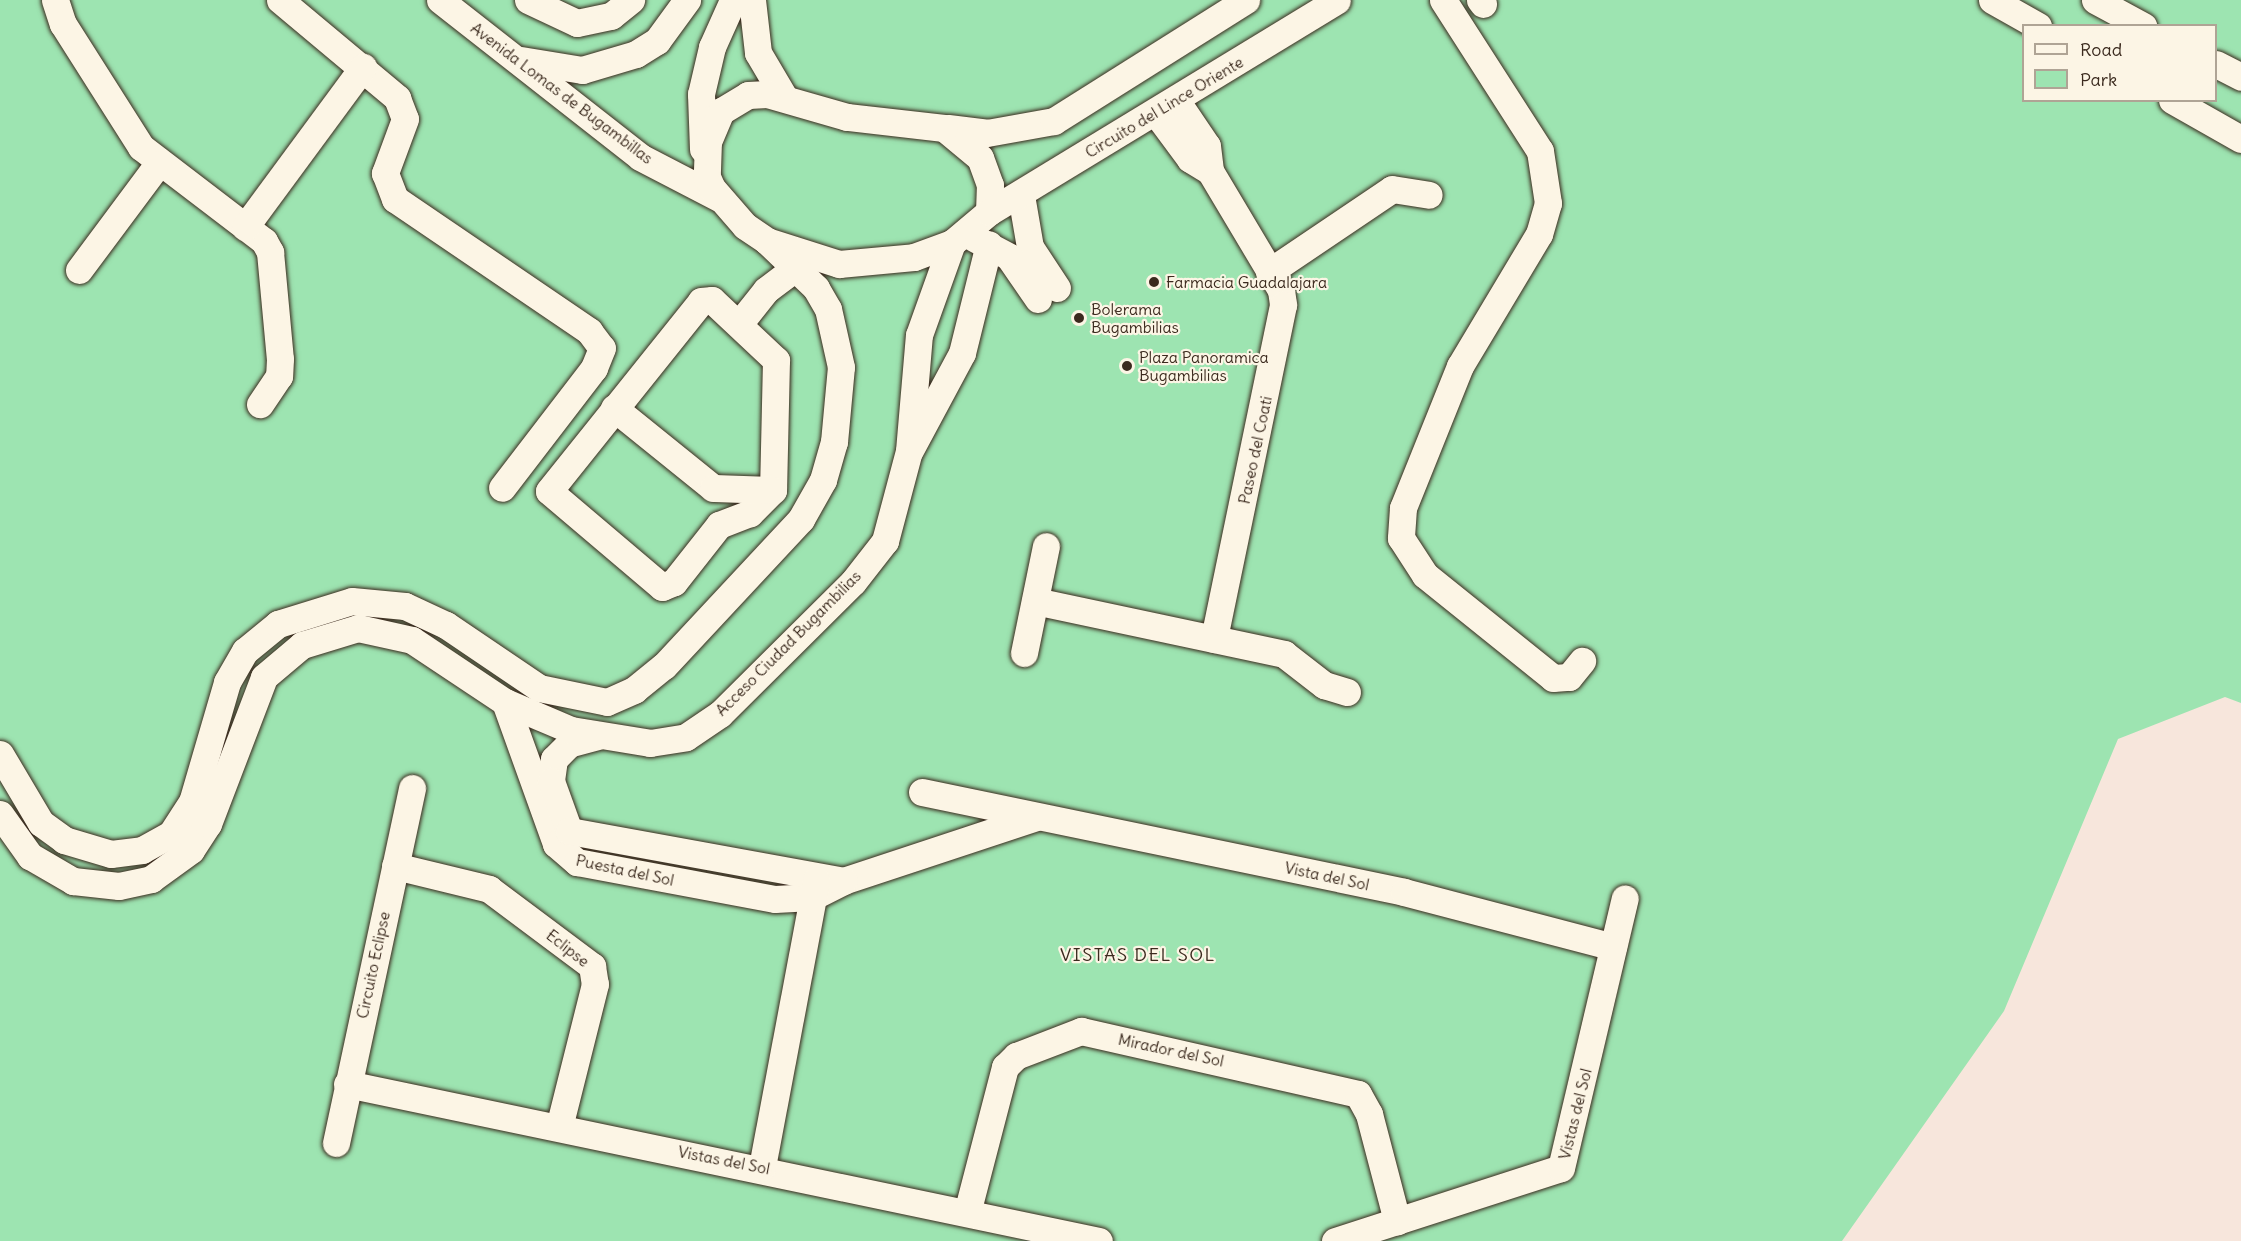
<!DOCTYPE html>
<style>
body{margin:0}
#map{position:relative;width:2241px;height:1241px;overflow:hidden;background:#f7e6dc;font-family:Delius,sans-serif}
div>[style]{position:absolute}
.green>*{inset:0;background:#9de4b1}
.roads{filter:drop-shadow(0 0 2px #3b2a1e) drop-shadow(0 0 2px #3b2a1e)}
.minor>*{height:27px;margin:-13.5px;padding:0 13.5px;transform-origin:13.5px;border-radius:13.5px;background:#fcf5e5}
.dots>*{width:16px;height:16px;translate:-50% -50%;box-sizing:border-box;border:3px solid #fcf5e5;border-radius:50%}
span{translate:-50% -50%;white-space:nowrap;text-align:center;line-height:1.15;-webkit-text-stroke:4.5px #fcf5e5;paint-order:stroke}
.street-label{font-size:16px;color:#3b2a1e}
.poi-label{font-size:16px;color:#3b2a1e}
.left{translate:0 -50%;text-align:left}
.neighbourhood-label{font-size:18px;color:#3b2a1e;letter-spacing:1.5px}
.legend{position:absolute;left:2022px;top:24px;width:195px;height:78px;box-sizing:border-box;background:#fcf5e5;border:2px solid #afa495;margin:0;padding:8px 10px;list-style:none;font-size:18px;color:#3b2a1e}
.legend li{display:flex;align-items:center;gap:12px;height:30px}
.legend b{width:30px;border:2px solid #afa495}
</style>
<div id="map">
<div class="green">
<i style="clip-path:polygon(evenodd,0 0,2241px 0,2241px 703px,2225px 697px,2118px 739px,2004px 1011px,1842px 1241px,0 1241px,0 0,2024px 26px,2216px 26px,2216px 100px,2024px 100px,2024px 26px)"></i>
</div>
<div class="roads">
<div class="minor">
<i style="left:55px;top:0;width:25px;rotate:72deg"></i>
<i style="left:63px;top:24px;width:146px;rotate:57.6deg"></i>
<i style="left:141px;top:147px;width:155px;rotate:37.4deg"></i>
<i style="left:264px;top:241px;width:13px;rotate:61deg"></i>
<i style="left:270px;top:252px;width:107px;rotate:84.7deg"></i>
<i style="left:280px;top:359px;width:17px;rotate:93deg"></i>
<i style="left:279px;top:376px;width:34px;rotate:124deg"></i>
<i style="left:280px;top:0;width:153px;rotate:39.9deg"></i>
<i style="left:397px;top:98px;width:22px;rotate:69deg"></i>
<i style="left:405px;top:119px;width:58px;rotate:110.3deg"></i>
<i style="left:385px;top:173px;width:28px;rotate:69deg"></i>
<i style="left:395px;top:199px;width:235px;rotate:34.2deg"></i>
<i style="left:589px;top:331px;width:21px;rotate:53deg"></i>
<i style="left:602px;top:348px;width:22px;rotate:112deg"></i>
<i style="left:594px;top:368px;width:151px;rotate:127.5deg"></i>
<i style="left:440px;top:0;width:254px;rotate:38.1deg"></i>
<i style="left:640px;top:157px;width:89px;rotate:27.4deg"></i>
<i style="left:528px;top:0;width:54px;rotate:25.1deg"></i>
<i style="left:577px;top:23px;width:35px;rotate:-12deg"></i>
<i style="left:611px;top:16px;width:26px;rotate:-39deg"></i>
<i style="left:752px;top:0;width:53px;rotate:83.5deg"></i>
<i style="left:758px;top:53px;width:51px;rotate:59.4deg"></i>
<i style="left:1443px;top:0;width:179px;rotate:57.3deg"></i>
<i style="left:1540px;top:151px;width:53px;rotate:81.3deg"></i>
<i style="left:1548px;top:203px;width:32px;rotate:106deg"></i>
<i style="left:1539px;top:234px;width:154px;rotate:120.9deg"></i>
<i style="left:1460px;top:366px;width:153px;rotate:111.9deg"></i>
<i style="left:1403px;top:508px;width:30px;rotate:94deg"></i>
<i style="left:1401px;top:538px;width:44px;rotate:57deg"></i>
<i style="left:1425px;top:575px;width:164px;rotate:38.8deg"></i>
<i style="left:1553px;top:678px;width:16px;rotate:-4deg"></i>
<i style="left:1569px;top:677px;width:21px;rotate:-51deg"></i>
<i style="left:1480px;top:0;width:5px;rotate:53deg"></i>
<i style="left:1992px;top:0;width:53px;rotate:29.5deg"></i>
<i style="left:2095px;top:0;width:55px;rotate:28.4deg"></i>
<i style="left:521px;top:60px;width:62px;rotate:9.3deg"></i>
<i style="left:582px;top:70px;width:56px;rotate:-16.5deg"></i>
<i style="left:636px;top:54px;width:25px;rotate:-32deg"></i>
<i style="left:657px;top:41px;width:51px;rotate:-53.8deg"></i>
<i style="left:2216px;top:64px;width:28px;rotate:27deg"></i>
<i style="left:1176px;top:100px;width:55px;rotate:56deg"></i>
<i style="left:1207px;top:146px;width:25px;rotate:83deg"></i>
<i style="left:1210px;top:171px;width:139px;rotate:59.2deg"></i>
<i style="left:1281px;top:290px;width:15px;rotate:82deg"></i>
<i style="left:1283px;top:305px;width:341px;rotate:101.7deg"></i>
<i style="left:2172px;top:100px;width:79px;rotate:29.5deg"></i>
<i style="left:1156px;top:113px;width:57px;rotate:53.5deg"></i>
<i style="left:1190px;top:159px;width:23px;rotate:31deg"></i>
<i style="left:948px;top:128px;width:39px;rotate:7deg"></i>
<i style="left:987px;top:133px;width:68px;rotate:-10.2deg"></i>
<i style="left:1054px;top:121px;width:227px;rotate:-32.2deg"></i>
<i style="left:703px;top:149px;width:55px;rotate:-92.1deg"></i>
<i style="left:701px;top:94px;width:48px;rotate:-76.8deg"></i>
<i style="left:712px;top:47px;width:51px;rotate:-65.9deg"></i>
<i style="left:1021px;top:195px;width:53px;rotate:80.2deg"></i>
<i style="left:1030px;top:247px;width:49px;rotate:56.6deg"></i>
<i style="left:989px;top:212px;width:27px;rotate:-88deg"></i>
<i style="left:990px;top:185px;width:29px;rotate:-110deg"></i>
<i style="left:980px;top:158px;width:47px;rotate:-140.2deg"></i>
<i style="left:944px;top:128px;width:98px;rotate:-173.5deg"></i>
<i style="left:847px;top:117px;width:83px;rotate:-164deg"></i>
<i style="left:767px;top:94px;width:19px;rotate:177deg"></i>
<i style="left:748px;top:95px;width:31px;rotate:149deg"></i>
<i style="left:721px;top:111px;width:33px;rotate:113deg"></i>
<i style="left:708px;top:141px;width:36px;rotate:92deg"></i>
<i style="left:707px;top:177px;width:12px;rotate:66deg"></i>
<i style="left:712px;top:188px;width:50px;rotate:49deg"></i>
<i style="left:745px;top:226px;width:27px;rotate:34deg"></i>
<i style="left:767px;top:241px;width:76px;rotate:17.7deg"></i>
<i style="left:839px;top:264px;width:75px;rotate:-5.3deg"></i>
<i style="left:914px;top:257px;width:40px;rotate:-20.2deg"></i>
<i style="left:952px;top:243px;width:48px;rotate:-40deg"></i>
<i style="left:989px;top:212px;width:407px;rotate:-31.3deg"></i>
<i style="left:245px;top:227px;width:199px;rotate:-53.6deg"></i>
<i style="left:974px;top:238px;width:40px;rotate:28deg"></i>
<i style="left:1009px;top:257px;width:51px;rotate:55.4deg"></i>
<i style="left:79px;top:270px;width:132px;rotate:-53.3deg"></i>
<i style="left:1269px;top:272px;width:148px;rotate:-34deg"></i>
<i style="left:1392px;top:189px;width:37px;rotate:9deg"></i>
<i style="left:712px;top:300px;width:88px;rotate:43.2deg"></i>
<i style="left:776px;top:360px;width:130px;rotate:91.3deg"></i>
<i style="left:773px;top:490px;width:33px;rotate:135deg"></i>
<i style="left:750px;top:513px;width:33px;rotate:159deg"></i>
<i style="left:719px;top:525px;width:73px;rotate:128.3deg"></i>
<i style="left:674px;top:582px;width:13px;rotate:157deg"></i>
<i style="left:662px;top:587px;width:148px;rotate:-139.7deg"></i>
<i style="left:549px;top:491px;width:243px;rotate:-51.3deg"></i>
<i style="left:701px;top:301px;width:11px;rotate:-5deg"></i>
<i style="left:739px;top:324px;width:43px;rotate:-51.5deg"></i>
<i style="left:766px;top:290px;width:38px;rotate:-37deg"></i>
<i style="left:614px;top:408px;width:127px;rotate:38.9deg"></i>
<i style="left:713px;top:488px;width:60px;rotate:1.9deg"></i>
<i style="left:910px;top:450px;width:110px;rotate:-61.8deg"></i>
<i style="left:962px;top:353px;width:112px;rotate:-76.1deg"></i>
<i style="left:1035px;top:601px;width:255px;rotate:12deg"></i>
<i style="left:1284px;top:654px;width:51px;rotate:37.8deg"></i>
<i style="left:1324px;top:685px;width:24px;rotate:17deg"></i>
<i style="left:1024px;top:653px;width:109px;rotate:-78.4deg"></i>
<i style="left:505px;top:702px;width:151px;rotate:70.2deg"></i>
<i style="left:556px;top:844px;width:28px;rotate:41deg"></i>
<i style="left:577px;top:862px;width:201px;rotate:10.6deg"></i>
<i style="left:775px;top:899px;width:37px;rotate:-3deg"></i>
<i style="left:812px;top:897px;width:35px;rotate:-27deg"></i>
<i style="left:843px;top:881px;width:204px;rotate:-18.3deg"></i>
<i style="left:598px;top:736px;width:30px;rotate:165deg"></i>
<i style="left:569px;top:744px;width:21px;rotate:135deg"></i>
<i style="left:554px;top:759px;width:22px;rotate:98deg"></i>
<i style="left:551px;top:781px;width:53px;rotate:70.2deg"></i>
<i style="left:569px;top:831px;width:279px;rotate:10.3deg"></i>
<i style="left:0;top:754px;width:80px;rotate:59.3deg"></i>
<i style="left:41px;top:823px;width:29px;rotate:36deg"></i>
<i style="left:64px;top:840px;width:49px;rotate:16.6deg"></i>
<i style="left:111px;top:854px;width:31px;rotate:-7deg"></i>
<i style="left:142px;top:850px;width:33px;rotate:-29deg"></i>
<i style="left:171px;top:834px;width:38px;rotate:-57deg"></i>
<i style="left:192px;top:802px;width:125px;rotate:-73.7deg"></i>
<i style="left:227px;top:682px;width:36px;rotate:-60deg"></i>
<i style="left:245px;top:651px;width:43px;rotate:-39.3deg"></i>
<i style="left:278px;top:624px;width:77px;rotate:-17.3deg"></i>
<i style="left:352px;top:601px;width:53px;rotate:5.4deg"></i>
<i style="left:405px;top:606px;width:45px;rotate:24.9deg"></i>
<i style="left:446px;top:625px;width:112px;rotate:34.1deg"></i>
<i style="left:539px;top:688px;width:69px;rotate:11.6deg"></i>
<i style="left:607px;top:702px;width:30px;rotate:-24deg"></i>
<i style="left:634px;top:690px;width:38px;rotate:-39deg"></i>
<i style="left:664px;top:666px;width:201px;rotate:-47deg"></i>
<i style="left:801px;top:519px;width:45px;rotate:-60.6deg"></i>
<i style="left:823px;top:480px;width:40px;rotate:-74deg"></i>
<i style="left:834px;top:442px;width:75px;rotate:-84.7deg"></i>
<i style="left:841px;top:367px;width:59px;rotate:-102.6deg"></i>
<i style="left:828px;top:309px;width:24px;rotate:-120deg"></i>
<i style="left:816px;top:288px;width:68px;rotate:-136.2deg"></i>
<i style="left:922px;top:792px;width:492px;rotate:11.7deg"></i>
<i style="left:1404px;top:892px;width:216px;rotate:14.7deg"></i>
<i style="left:0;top:814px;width:52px;rotate:54.5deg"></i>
<i style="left:30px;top:856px;width:50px;rotate:30.2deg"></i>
<i style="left:73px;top:881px;width:46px;rotate:6.2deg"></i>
<i style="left:119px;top:886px;width:33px;rotate:-12deg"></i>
<i style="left:151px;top:879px;width:49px;rotate:-35.9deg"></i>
<i style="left:191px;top:850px;width:31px;rotate:-57deg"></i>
<i style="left:208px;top:824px;width:157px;rotate:-69.1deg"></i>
<i style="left:264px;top:677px;width:50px;rotate:-40.1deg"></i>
<i style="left:302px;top:645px;width:59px;rotate:-16.9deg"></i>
<i style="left:358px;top:628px;width:55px;rotate:12.5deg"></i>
<i style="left:412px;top:640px;width:112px;rotate:33.7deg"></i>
<i style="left:505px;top:702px;width:72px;rotate:23deg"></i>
<i style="left:571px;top:730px;width:80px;rotate:9.3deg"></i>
<i style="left:650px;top:743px;width:36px;rotate:-9deg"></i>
<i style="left:686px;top:737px;width:41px;rotate:-34.1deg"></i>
<i style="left:720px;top:714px;width:187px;rotate:-44.8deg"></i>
<i style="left:853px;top:582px;width:52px;rotate:-52deg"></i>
<i style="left:885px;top:541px;width:93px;rotate:-75.1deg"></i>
<i style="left:909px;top:451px;width:116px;rotate:-85.1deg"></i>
<i style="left:919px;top:335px;width:98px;rotate:-70.3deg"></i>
<i style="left:395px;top:866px;width:97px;rotate:13.7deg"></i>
<i style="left:489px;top:889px;width:129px;rotate:36.8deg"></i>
<i style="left:592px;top:966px;width:18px;rotate:81deg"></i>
<i style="left:595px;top:984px;width:147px;rotate:104.1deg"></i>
<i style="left:347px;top:1084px;width:768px;rotate:11.79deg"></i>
<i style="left:336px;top:1143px;width:363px;rotate:-77.9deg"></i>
<i style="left:762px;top:1167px;width:292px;rotate:-79.3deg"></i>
<i style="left:968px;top:1209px;width:147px;rotate:-75.4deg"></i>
<i style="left:1005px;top:1067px;width:16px;rotate:-45deg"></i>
<i style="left:1016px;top:1056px;width:70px;rotate:-21deg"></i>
<i style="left:1081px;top:1031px;width:284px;rotate:12.8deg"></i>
<i style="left:1358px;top:1094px;width:23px;rotate:61deg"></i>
<i style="left:1369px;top:1114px;width:111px;rotate:75.3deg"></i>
<i style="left:1335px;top:1241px;width:237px;rotate:-17.9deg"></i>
<i style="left:1561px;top:1168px;width:277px;rotate:-76.7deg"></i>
</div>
</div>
<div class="dots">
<i style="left:1154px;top:282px;background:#3b2a1e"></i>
<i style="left:1079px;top:318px;background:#3b2a1e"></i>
<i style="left:1127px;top:366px;background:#3b2a1e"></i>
</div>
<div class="street-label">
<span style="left:562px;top:93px;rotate:37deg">Avenida Lomas de Bugambillas</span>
<span style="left:1164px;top:107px;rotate:-31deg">Circuito del Lince Oriente</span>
<span style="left:1255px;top:450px;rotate:-78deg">Paseo del Coati</span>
<span style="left:788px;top:643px;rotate:-45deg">Acceso Ciudad Bugambilias</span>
<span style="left:625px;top:870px;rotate:12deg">Puesta del Sol</span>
<span style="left:1327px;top:876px;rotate:12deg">Vista del Sol</span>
<span style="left:568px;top:948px;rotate:38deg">Eclipse</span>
<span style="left:373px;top:965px;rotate:-78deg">Circuito Eclipse</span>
<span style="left:1171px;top:1050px;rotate:12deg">Mirador del Sol</span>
<span style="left:1575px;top:1114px;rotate:-76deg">Vistas del Sol</span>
<span style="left:724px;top:1160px;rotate:11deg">Vistas del Sol</span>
</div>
<div class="poi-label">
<span class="left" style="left:1166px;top:282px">Farmacia Guadalajara</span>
<span class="left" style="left:1091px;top:318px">Bolerama<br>Bugambilias</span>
<span class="left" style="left:1139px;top:366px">Plaza Panoramica<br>Bugambilias</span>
</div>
<div class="neighbourhood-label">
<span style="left:1138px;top:955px">VISTAS DEL SOL</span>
</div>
<ul class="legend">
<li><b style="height:8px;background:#fcf5e5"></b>Road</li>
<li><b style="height:16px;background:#9de4b1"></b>Park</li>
</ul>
</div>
